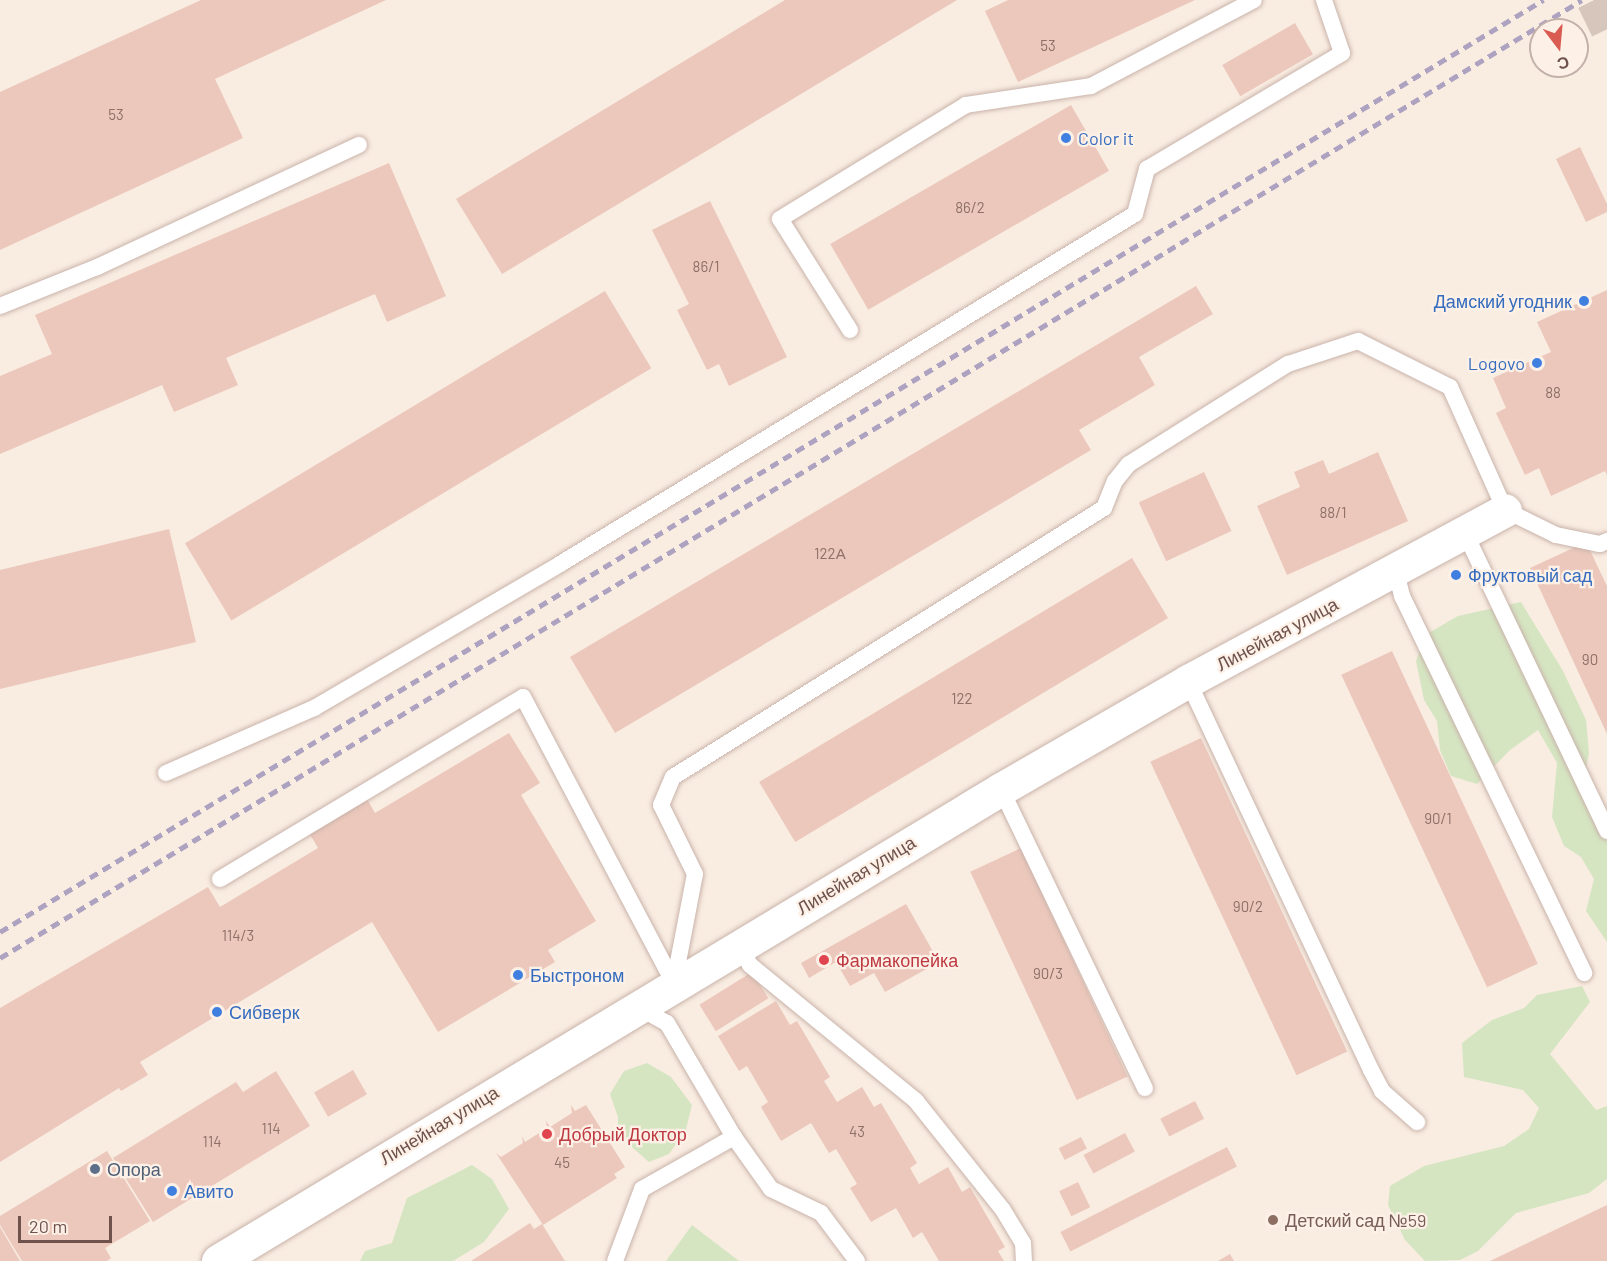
<!DOCTYPE html>
<meta charset="utf-8">
<style>
body{margin:0}
#map{position:relative;width:1607px;height:1261px;overflow:hidden;background:#f9ece1;font-family:Barlow,sans-serif}
div>[style]{position:absolute}
.green>*{inset:0;background:#d5e5c2}
.building>*{inset:0;background:#ecc8bc;transform-origin:0 0}
.primary-tunnel>*{height:33px;margin-top:-16.5px;transform-origin:0;background:repeating-linear-gradient(90deg,#d6c6bc 0 33px,transparent 0 49px)}
.roads{filter:drop-shadow(0 0 2px #c9b3aa) drop-shadow(0 0 2px #c9b3aa)}
.service>*{height:16px;margin:-8px;padding:0 8px;transform-origin:8px;border-radius:8px;background:#fff}
.minor>*{height:33px;margin:-16.5px;padding:0 16.5px;transform-origin:16.5px;border-radius:16.5px;background:#fff}
.rail>*{height:4.5px;margin-top:-2.25px;transform-origin:0;background:repeating-linear-gradient(90deg,#aea2c1 0 9px,transparent 0 15px)}
.dots>*{width:16px;height:16px;translate:-50% -50%;box-sizing:border-box;border:3px solid #fdf1e7;border-radius:50%}
span{translate:-50% -50%;white-space:nowrap;text-align:center;line-height:1.15;-webkit-text-stroke:4.5px #fdf1e7;paint-order:stroke}
.number-label{font-size:15px;color:#8e7067}
.number-label span{-webkit-text-stroke-width:0}
.shop-label{font-size:18px;color:#366cbe}
.left{translate:0 -50%;text-align:left}
.right{translate:-100% -50%;text-align:right}
.street-label{font-size:18px;color:#6e524b}
.health-label{font-size:18px;color:#be3a42}
.service-label{font-size:18px;color:#4e5e75}
.education-label{font-size:18px;color:#785e54}
.north{position:absolute;left:1529px;top:18px;width:60px;height:60px;box-sizing:border-box;background:#fdf1e7;border:2px solid #c4b1a9;border-radius:50%;rotate:164deg;font-size:16px;font-weight:700;line-height:24px;text-align:center;color:#6e524b}
.north::after{content:'';display:block;margin:auto;width:21px;height:27px;background:#d95b51;clip-path:polygon(50% 0,100% 100%,50% 72%,0 100%)}
.scale{position:absolute;left:18px;top:1216px;width:94px;height:27px;box-sizing:border-box;border:3px solid #6e524b;border-top:0;padding-left:8px;font-size:18px;line-height:21px;white-space:nowrap;color:#6e524b;-webkit-text-stroke:4px #fdf1e7;paint-order:stroke}
</style>
<div id="map">
<div class="green">
<i style="clip-path:polygon(1521px 602px,1563px 671px,1586px 720px,1589px 753px,1584px 780px,1607px 825px,1607px 942px,1586px 911px,1594px 879px,1581px 857px,1564px 846px,1552px 817px,1557px 763px,1538px 730px,1510px 750px,1477px 784px,1451px 776px,1440px 750px,1437px 721px,1424px 700px,1416px 661px,1425px 635px,1458px 616px)"></i>
<i style="clip-path:polygon(1582px 986px,1590px 1002px,1550px 1054px,1596px 1110px,1607px 1106px,1607px 1179px,1589px 1193px,1516px 1213px,1478px 1251px,1460px 1260px,1425px 1261px,1405px 1240px,1388px 1205px,1390px 1186px,1424px 1166px,1504px 1146px,1529px 1129px,1539px 1108px,1523px 1090px,1464px 1077px,1462px 1043px,1492px 1020px,1524px 1008px,1537px 995px)"></i>
<i style="clip-path:polygon(647px 1063px,671px 1077px,692px 1105px,686px 1129px,669px 1154px,649px 1162px,618px 1135px,618px 1117px,610px 1094px,624px 1071px)"></i>
<i style="clip-path:polygon(472px 1165px,492px 1179px,509px 1209px,484px 1242px,453px 1261px,360px 1261px,365px 1251px,392px 1243px,407px 1198px)"></i>
<i style="clip-path:polygon(692px 1225px,739px 1261px,666px 1261px)"></i>
</div>
<div class="building">
<i style="clip-path:polygon(201px 0,386px 0,215px 79px,243px 138px,0 250px,0 92px)"></i>
<i style="clip-path:polygon(785px 0,957px 0,502px 274px,456px 199px)"></i>
<i style="clip-path:polygon(1008px 0,1195px 0,1018px 82px,985px 11px)"></i>
<i style="left:1295px;top:23px;width:36px;height:84px;rotate:60deg"></i>
<i style="left:1071px;top:105px;width:76px;height:278px;rotate:60deg"></i>
<i style="clip-path:polygon(1580px 147px,1607px 204px,1607px 212px,1586px 222px,1556px 159px)"></i>
<i style="clip-path:polygon(389px 163px,446px 296px,387px 322px,375px 294px,226px 358px,238px 385px,174px 412px,162px 385px,0 454px,0 376px,52px 354px,35px 315px)"></i>
<i style="clip-path:polygon(710px 201px,787px 357px,729px 386px,719px 364px,707px 370px,677px 310px,689px 304px,652px 230px)"></i>
<i style="clip-path:polygon(1196px 286px,1213px 314px,1139px 357px,1155px 385px,1079px 430px,1091px 450px,615px 733px,570px 657px)"></i>
<i style="clip-path:polygon(1607px 290px,1607px 475px,1605px 471px,1551px 496px,1539px 468px,1525px 475px,1496px 413px,1506px 408px,1493px 378px,1551px 352px,1537px 322px)"></i>
<i style="left:605px;top:291px;width:90px;height:490px;rotate:59deg"></i>
<i style="clip-path:polygon(1378px 452px,1408px 521px,1287px 575px,1257px 506px,1300px 487px,1294px 472px,1323px 460px,1329px 474px)"></i>
<i style="left:1204px;top:472px;width:65px;height:72px;rotate:65deg"></i>
<i style="clip-path:polygon(169px 529px,196px 642px,0 689px,0 570px)"></i>
<i style="clip-path:polygon(1586px 542px,1607px 586px,1607px 734px,1530px 568px)"></i>
<i style="left:1132px;top:558px;width:70px;height:435px;rotate:59deg"></i>
<i style="left:1392px;top:651px;width:345px;height:56px;rotate:65deg"></i>
<i style="clip-path:polygon(509px 733px,540px 783px,521px 795px,596px 921px,548px 950px,555px 962px,438px 1032px,372px 922px,140px 1062px,148px 1075px,121px 1091px,119px 1088px,0 1162px,0 1008px,208px 887px,220px 907px,318px 848px,309px 833px,367px 799px,375px 813px)"></i>
<i style="left:1201px;top:738px;width:346px;height:56px;rotate:65deg"></i>
<i style="left:1021px;top:848px;width:252px;height:56px;rotate:65deg"></i>
<i style="clip-path:polygon(906px 904px,939px 962px,885px 992px,874px 973px,850px 986px,836px 962px,809px 978px,801px 963px)"></i>
<i style="left:752px;top:972px;width:31px;height:62px;rotate:58deg"></i>
<i style="clip-path:polygon(776px 1001px,790px 1025px,797px 1021px,830px 1077px,824px 1081px,837px 1102px,862px 1087px,874px 1107px,881px 1103px,917px 1163px,910px 1168px,919px 1184px,948px 1167px,962px 1192px,970px 1187px,1005px 1247px,998px 1251px,1004px 1261px,939px 1261px,922px 1232px,913px 1238px,896px 1208px,871px 1222px,850px 1188px,857px 1184px,836px 1149px,829px 1153px,811px 1123px,781px 1141px,761px 1107px,768px 1102px,747px 1066px,739px 1071px,718px 1036px)"></i>
<i style="left:353px;top:1070px;width:28px;height:45px;rotate:60deg"></i>
<i style="clip-path:polygon(276px 1071px,310px 1126px,153px 1222px,113px 1158px,236px 1082px,243px 1092px)"></i>
<i style="left:1195px;top:1101px;width:20px;height:39px;rotate:63deg"></i>
<i style="clip-path:polygon(571px 1105px,575px 1111px,586px 1105px,625px 1167px,614px 1174px,617px 1178px,543px 1225px,496px 1153px,501px 1157px,523px 1143px,522px 1136px,525px 1142px,547px 1128px,546px 1121px,550px 1127px,572px 1113px)"></i>
<i style="left:1125px;top:1133px;width:21px;height:47px;rotate:62deg"></i>
<i style="left:1081px;top:1137px;width:13px;height:25px;rotate:63deg"></i>
<i style="left:1227px;top:1147px;width:22px;height:187px;rotate:63deg"></i>
<i style="clip-path:polygon(107px 1151px,150px 1221px,105px 1248px,111px 1258px,107px 1261px,22px 1261px,0 1225px,0 1216px)"></i>
<i style="left:1078px;top:1182px;width:28px;height:21px;rotate:64deg"></i>
<i style="clip-path:polygon(1607px 1205px,1607px 1261px,1490px 1261px)"></i>
<i style="clip-path:polygon(530px 1223px,534px 1229px,542px 1224px,565px 1261px,471px 1261px)"></i>
<i style="clip-path:polygon(0 1227px,20px 1261px,0 1261px)"></i>
<i style="clip-path:polygon(1230px 1254px,1234px 1261px,1218px 1261px)"></i>
</div>
<div class="primary-tunnel">
<i style="left:1593px;top:0;width:32px;rotate:64deg"></i>
</div>
<div class="roads">
<div class="service">
<i style="left:0;top:306px;width:105px;rotate:-21.9deg"></i>
<i style="left:97px;top:267px;width:289px;rotate:-25deg"></i>
<i style="left:850px;top:330px;width:131px;rotate:-122.2deg"></i>
<i style="left:780px;top:219px;width:218px;rotate:-31.5deg"></i>
<i style="left:966px;top:105px;width:126px;rotate:-8.6deg"></i>
<i style="left:1091px;top:86px;width:184px;rotate:-27.8deg"></i>
<i style="left:1466px;top:535px;width:328px;rotate:64.5deg"></i>
<i style="left:1396px;top:572px;width:25px;rotate:76deg"></i>
<i style="left:1402px;top:596px;width:419px;rotate:64.2deg"></i>
<i style="left:1188px;top:681px;width:430px;rotate:64.8deg"></i>
<i style="left:1371px;top:1070px;width:24px;rotate:62deg"></i>
<i style="left:1382px;top:1091px;width:47px;rotate:41.5deg"></i>
<i style="left:166px;top:773px;width:162px;rotate:-23.7deg"></i>
<i style="left:314px;top:708px;width:285px;rotate:-30.3deg"></i>
<i style="left:560px;top:564px;width:673px;rotate:-31.33deg"></i>
<i style="left:1135px;top:214px;width:47px;rotate:-75.1deg"></i>
<i style="left:1147px;top:169px;width:227px;rotate:-30.7deg"></i>
<i style="left:1342px;top:53px;width:56px;rotate:-108.8deg"></i>
<i style="left:1001px;top:789px;width:332px;rotate:64.3deg"></i>
<i style="left:220px;top:879px;width:353px;rotate:-31deg"></i>
<i style="left:523px;top:697px;width:323px;rotate:62.2deg"></i>
<i style="left:738px;top:944px;width:24px;rotate:60deg"></i>
<i style="left:750px;top:965px;width:215px;rotate:39.3deg"></i>
<i style="left:916px;top:1101px;width:139px;rotate:51.4deg"></i>
<i style="left:1003px;top:1210px;width:39px;rotate:59deg"></i>
<i style="left:1023px;top:1243px;width:18px;rotate:87deg"></i>
<i style="left:674px;top:983px;width:111px;rotate:-79.1deg"></i>
<i style="left:695px;top:874px;width:77px;rotate:-116.2deg"></i>
<i style="left:661px;top:805px;width:30px;rotate:-67deg"></i>
<i style="left:673px;top:777px;width:508px;rotate:-31.97deg"></i>
<i style="left:1104px;top:508px;width:29px;rotate:-68deg"></i>
<i style="left:1115px;top:481px;width:22px;rotate:-51deg"></i>
<i style="left:1129px;top:464px;width:188px;rotate:-32.2deg"></i>
<i style="left:1288px;top:364px;width:74px;rotate:-18.2deg"></i>
<i style="left:1358px;top:341px;width:103px;rotate:26.6deg"></i>
<i style="left:1450px;top:387px;width:135px;rotate:65.9deg"></i>
<i style="left:1505px;top:510px;width:57px;rotate:26.1deg"></i>
<i style="left:1556px;top:535px;width:45px;rotate:11.6deg"></i>
<i style="left:1600px;top:544px;width:8px;rotate:-23deg"></i>
<i style="left:636px;top:1006px;width:35px;rotate:29deg"></i>
<i style="left:667px;top:1023px;width:132px;rotate:59.6deg"></i>
<i style="left:734px;top:1137px;width:64px;rotate:54.6deg"></i>
<i style="left:771px;top:1189px;width:55px;rotate:25.6deg"></i>
<i style="left:821px;top:1213px;width:60px;rotate:53.1deg"></i>
<i style="left:615px;top:1261px;width:77px;rotate:-69.4deg"></i>
<i style="left:642px;top:1189px;width:106px;rotate:-29.5deg"></i>
</div>
<div class="minor">
<i style="left:218px;top:1261px;width:914px;rotate:-31.08deg"></i>
<i style="left:1001px;top:789px;width:216px;rotate:-30deg"></i>
<i style="left:1188px;top:681px;width:360px;rotate:-28.3deg"></i>
</div>
</div>
<div class="rail">
<i style="left:0;top:932px;width:1803px;rotate:-31.13deg"></i>
<i style="left:0;top:958px;width:1849px;rotate:-31.2deg"></i>
</div>
<div class="dots">
<i style="left:1066px;top:138px;background:#3f7fe0"></i>
<i style="left:1584px;top:301px;background:#3f7fe0"></i>
<i style="left:1537px;top:363px;background:#3f7fe0"></i>
<i style="left:1456px;top:575px;background:#3f7fe0"></i>
<i style="left:824px;top:960px;background:#e0444e"></i>
<i style="left:518px;top:975px;background:#3f7fe0"></i>
<i style="left:217px;top:1012px;background:#3f7fe0"></i>
<i style="left:547px;top:1134px;background:#e0444e"></i>
<i style="left:95px;top:1169px;background:#5c6f8a"></i>
<i style="left:172px;top:1191px;background:#3f7fe0"></i>
<i style="left:1273px;top:1220px;background:#8d6e63"></i>
</div>
<div class="number-label">
<span style="left:1048px;top:46px">53</span>
<span style="left:116px;top:115px">53</span>
<span style="left:970px;top:208px">86/2</span>
<span style="left:706px;top:267px">86/1</span>
<span style="left:1553px;top:393px">88</span>
<span style="left:1333px;top:513px">88/1</span>
<span style="left:830px;top:554px">122А</span>
<span style="left:1590px;top:660px">90</span>
<span style="left:962px;top:699px">122</span>
<span style="left:1438px;top:819px">90/1</span>
<span style="left:1248px;top:907px">90/2</span>
<span style="left:238px;top:936px">114/3</span>
<span style="left:1048px;top:974px">90/3</span>
<span style="left:271px;top:1129px">114</span>
<span style="left:857px;top:1132px">43</span>
<span style="left:212px;top:1142px">114</span>
<span style="left:562px;top:1163px">45</span>
</div>
<div class="shop-label">
<span class="left" style="left:1078px;top:138px">Color it</span>
<span class="right" style="left:1572px;top:301px">Дамский угодник</span>
<span class="right" style="left:1525px;top:363px">Logovo</span>
<span class="left" style="left:1468px;top:575px">Фруктовый сад</span>
<span class="left" style="left:530px;top:975px">Быстроном</span>
<span class="left" style="left:229px;top:1012px">Сибверк</span>
<span class="left" style="left:184px;top:1191px">Авито</span>
</div>
<div class="street-label">
<span style="left:1277px;top:634px;rotate:-28deg">Линейная улица</span>
<span style="left:856px;top:875px;rotate:-31deg">Линейная улица</span>
<span style="left:439px;top:1125px;rotate:-31deg">Линейная улица</span>
</div>
<div class="health-label">
<span class="left" style="left:836px;top:960px">Фармакопейка</span>
<span class="left" style="left:559px;top:1134px">Добрый Доктор</span>
</div>
<div class="service-label">
<span class="left" style="left:107px;top:1169px">Опора</span>
</div>
<div class="education-label">
<span class="left" style="left:1285px;top:1220px">Детский сад №59</span>
</div>
<div class="north">С</div>
<div class="scale">20 m</div>
</div>
